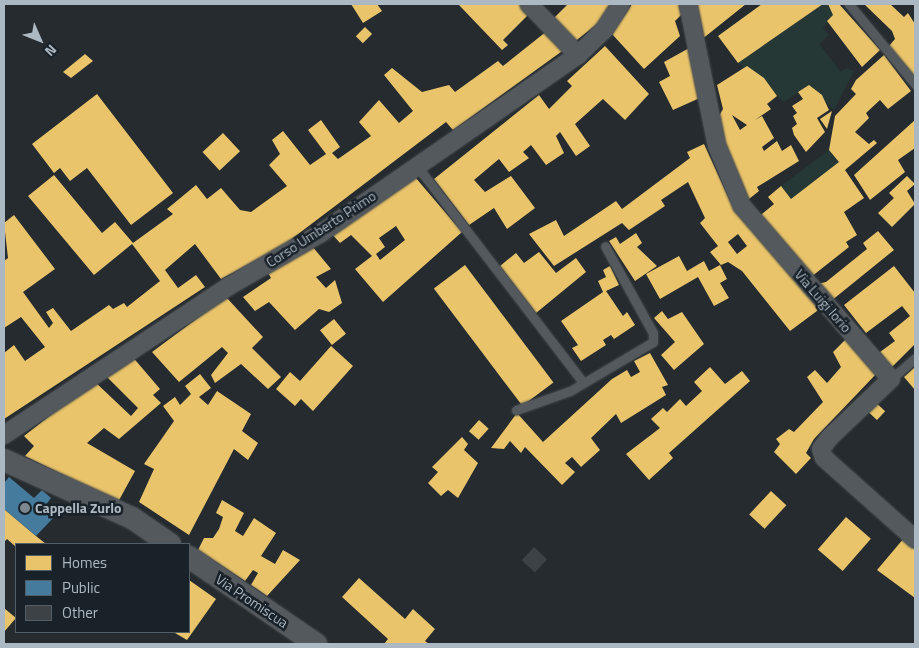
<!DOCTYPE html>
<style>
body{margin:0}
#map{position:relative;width:919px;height:648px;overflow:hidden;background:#252b2f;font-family:"Titillium Web",sans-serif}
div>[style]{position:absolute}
.green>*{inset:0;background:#263836}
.homes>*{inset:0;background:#e9c46a;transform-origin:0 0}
.public>*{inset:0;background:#457b9d}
.building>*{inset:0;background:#3d4246;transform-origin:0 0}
.roads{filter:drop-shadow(0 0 1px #42474a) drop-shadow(0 0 1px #42474a)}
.service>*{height:9px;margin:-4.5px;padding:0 4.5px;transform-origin:4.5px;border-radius:4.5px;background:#54595e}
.minor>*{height:18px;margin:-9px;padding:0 9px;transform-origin:9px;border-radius:9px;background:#54595e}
.tertiary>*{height:22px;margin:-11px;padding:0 11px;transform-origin:11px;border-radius:11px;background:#54595e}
.dots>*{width:14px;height:14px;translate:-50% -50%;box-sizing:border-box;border:2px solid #192229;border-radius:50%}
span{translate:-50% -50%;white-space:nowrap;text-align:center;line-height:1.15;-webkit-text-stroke:5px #192229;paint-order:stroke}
.street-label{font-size:14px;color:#adb9c2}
.poi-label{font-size:14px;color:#adb9c2;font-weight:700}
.left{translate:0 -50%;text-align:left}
.frame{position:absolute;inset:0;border:5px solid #adb9c2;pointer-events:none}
.legend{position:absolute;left:15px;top:543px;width:175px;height:90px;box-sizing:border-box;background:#192229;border:1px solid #545e66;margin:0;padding:6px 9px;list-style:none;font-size:15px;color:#adb9c2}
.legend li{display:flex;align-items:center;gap:10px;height:25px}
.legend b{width:25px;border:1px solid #545e66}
.north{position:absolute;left:15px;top:15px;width:50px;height:50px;-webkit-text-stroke:4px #192229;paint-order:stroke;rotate:134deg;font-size:14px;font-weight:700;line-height:20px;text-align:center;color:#adb9c2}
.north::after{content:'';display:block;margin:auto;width:18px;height:22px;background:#adb9c2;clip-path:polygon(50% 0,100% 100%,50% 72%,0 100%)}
</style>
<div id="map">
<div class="green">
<i style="clip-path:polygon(823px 4px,828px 4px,833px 15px,823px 28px,829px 35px,819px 44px,841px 72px,846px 68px,854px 71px,834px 110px,809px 85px,784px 102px,738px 63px)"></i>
<i style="clip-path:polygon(829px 150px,841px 164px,801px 213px,781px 186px)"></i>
</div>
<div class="homes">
<i style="clip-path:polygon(351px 4px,377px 4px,382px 11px,363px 23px)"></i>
<i style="clip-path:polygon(458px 4px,521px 4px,530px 13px,503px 40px,508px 45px,502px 50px)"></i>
<i style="clip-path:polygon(568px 4px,610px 4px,601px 21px,573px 43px,552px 20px)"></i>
<i style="clip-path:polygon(632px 4px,680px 4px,682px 14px,675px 21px,680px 36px,644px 69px,612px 34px)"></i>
<i style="clip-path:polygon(692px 4px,746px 4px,701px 40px)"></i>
<i style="clip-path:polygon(762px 4px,823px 4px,738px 63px,718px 36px)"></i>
<i style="clip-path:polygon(828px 4px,839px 4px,880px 50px,862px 67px,827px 21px,833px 15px)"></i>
<i style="clip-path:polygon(864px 4px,890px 4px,904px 17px,908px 13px,915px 24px,915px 78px,889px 46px,895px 39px,892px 31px)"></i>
<i style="left:365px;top:27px;width:10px;height:13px;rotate:45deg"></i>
<i style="clip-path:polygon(547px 31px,565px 49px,453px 130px,446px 122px,281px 247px,221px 279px,195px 244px,165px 270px,178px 288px,196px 275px,205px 287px,4px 419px,4px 353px,14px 345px,25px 361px,45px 347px,21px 317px,4px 328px,4px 261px,8px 258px,4px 223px,14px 215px,55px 269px,23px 292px,49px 328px,53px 323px,46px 312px,53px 308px,71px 331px,109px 305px,113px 309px,124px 303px,127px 307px,160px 281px,132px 244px,94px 275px,28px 196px,54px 175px,102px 233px,115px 222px,133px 243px,173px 214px,167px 209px,196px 185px,207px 199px,221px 188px,240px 210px,251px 212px,287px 186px,269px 165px,280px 154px,272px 140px,283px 131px,310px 165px,326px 154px,308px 130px,321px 120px,340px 147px,332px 153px,338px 159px,371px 136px,359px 122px,379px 100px,399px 123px,413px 111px,384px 75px,392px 68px,422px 92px,449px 85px,455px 92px,498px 61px,503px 66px)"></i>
<i style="clip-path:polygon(605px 46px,649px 94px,625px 120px,603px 99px,575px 124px,590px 146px,576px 156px,560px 132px,556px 136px,564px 153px,546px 165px,531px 145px,523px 152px,529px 158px,509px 172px,499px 159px,474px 180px,485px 192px,511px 176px,535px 208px,507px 229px,494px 208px,469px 225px,434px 179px,539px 95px,549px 109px,572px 86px,567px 81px)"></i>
<i style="clip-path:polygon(691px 47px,702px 97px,673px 110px,659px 82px,670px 76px,664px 62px)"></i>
<i style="clip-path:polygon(85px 54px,93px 61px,71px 78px,63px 72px)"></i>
<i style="clip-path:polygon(884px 55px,911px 91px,888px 109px,880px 100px,866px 113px,869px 118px,855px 132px,869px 144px,874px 140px,877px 143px,845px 170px,864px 198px,844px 212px,857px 235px,846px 242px,849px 247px,811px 277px,757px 218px,774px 204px,768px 197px,781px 186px,791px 199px,839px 162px,829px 150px,835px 116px,856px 94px,851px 89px,856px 80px)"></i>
<i style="clip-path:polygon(evenodd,747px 66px,764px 78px,777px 96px,767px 104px,771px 109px,755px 120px,762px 116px,774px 138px,762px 147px,764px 151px,777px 141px,782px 151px,791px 145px,799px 161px,757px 187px,759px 191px,744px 203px,716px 121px,723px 109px,717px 85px,747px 66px,732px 115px,747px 125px,740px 130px,732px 115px)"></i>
<i style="clip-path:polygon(809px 85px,822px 95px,829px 110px,817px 118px,825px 132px,806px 152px,794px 135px,792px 128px,797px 124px,793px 116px,797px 113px,792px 106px,803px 99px,798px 92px)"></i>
<i style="clip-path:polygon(97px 94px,173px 193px,131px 225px,87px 168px,70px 181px,60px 168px,54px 173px,32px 144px)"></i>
<i style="clip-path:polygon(832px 111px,827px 129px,820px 119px)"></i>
<i style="clip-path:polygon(915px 120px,915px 148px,898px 160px,905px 172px,870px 200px,854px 175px)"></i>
<i style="left:223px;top:133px;width:25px;height:28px;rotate:47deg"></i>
<i style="clip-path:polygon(evenodd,704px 144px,730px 201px,821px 308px,790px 331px,742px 271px,728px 262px,721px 265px,710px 252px,718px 246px,700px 223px,705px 218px,688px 182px,661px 200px,665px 206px,629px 230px,622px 223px,554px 266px,529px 234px,556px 220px,564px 236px,616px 201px,622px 209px,690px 158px,687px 152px,704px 144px,738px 234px,747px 246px,737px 254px,728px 242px,738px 234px)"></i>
<i style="clip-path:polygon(907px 176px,915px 184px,907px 191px,915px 204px,892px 227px,878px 213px,894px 198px,889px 193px)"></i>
<i style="clip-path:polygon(evenodd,415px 177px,462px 232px,383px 302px,355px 269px,372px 256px,351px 235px,340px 243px,331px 233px,415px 177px,396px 226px,405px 240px,380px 260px,376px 254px,385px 247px,379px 238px,396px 226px)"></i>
<i style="clip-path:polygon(878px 231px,894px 250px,831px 301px,817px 284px,826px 282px,867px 249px,863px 243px)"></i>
<i style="clip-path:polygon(636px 233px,642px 243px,637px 247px,657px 266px,635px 281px,609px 241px,616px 237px,620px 244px)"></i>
<i style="clip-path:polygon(312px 246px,331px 269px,316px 277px,326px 288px,335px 280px,342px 303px,329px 312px,319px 309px,295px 330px,269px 302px,255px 311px,243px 297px,271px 278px,268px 273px)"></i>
<i style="clip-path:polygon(539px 252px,556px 273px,576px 258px,586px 272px,536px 313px,500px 266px,516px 253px,524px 263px)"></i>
<i style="clip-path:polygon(679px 256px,687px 271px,704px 261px,709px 271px,720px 265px,727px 279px,720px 283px,729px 298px,714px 306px,698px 277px,660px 299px,646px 274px)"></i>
<i style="left:465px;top:265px;width:147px;height:39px;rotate:53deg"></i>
<i style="clip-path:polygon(610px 266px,619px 285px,606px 291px,623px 316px,627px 312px,635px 325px,614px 339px,611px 335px,603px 340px,606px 345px,581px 361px,572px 348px,578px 345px,561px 321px,603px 292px,598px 281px,606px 277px,603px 270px)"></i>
<i style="clip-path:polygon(894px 266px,915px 293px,915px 344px,892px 367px,880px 352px,895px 341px,889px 333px,910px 316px,902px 306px,866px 333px,844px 305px)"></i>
<i style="clip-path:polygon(226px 297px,263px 337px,252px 348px,281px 377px,268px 389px,241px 364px,215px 383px,211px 375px,228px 353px,222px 347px,179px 382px,152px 352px)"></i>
<i style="clip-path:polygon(662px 311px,668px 319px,682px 312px,704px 344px,674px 370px,661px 355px,675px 342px,654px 318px)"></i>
<i style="left:334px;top:319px;width:19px;height:18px;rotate:51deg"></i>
<i style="clip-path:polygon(848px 337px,878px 372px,814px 439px,806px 453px,811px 458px,796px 474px,774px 452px,780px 444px,776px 439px,789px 429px,794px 432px,823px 402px,807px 377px,815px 370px,827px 383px,841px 367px,833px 352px)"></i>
<i style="clip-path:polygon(331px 346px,353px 366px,313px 411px,301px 399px,295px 406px,276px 389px,290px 372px,300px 381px)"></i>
<i style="clip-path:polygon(650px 353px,668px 385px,662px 387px,666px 395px,621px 423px,616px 414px,591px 438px,600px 450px,581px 467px,572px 457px,565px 463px,575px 472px,562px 485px,525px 447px,521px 453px,510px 441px,504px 449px,491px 448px,517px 413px,543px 442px,612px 379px,627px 370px,631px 377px,640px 372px,634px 361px)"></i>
<i style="clip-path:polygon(131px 355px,160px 389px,153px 395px,161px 403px,119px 439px,104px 428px,87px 443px,135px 471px,118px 502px,25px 456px,34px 446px,24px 436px,94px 381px,131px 416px,138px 408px,105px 375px)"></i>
<i style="clip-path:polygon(710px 367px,725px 384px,742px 371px,750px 381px,669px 453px,673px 458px,649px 480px,626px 454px,660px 428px,651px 419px,663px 408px,667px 412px,680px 399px,686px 406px,702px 391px,694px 382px)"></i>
<i style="clip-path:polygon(915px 367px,915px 390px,904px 377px)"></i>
<i style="clip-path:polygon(200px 374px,211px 388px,199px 397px,208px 405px,217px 391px,251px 414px,242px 431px,258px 443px,248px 460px,234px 449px,189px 535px,139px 502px,154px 469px,144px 464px,174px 421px,163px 406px,175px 397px,180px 405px,191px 394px,185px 386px)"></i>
<i style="left:872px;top:399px;width:18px;height:12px;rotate:43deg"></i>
<i style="left:479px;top:420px;width:13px;height:15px;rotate:42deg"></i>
<i style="clip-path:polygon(462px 437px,468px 444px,464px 450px,478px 463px,458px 498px,448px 490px,441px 496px,428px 483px,438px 472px,432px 467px)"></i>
<i style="left:771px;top:491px;width:21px;height:32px;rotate:43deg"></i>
<i style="clip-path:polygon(222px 500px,244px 513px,235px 531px,243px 536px,254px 518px,276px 533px,261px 556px,275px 564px,283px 550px,300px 560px,267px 596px,251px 585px,258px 573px,253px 570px,245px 581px,198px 550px,204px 538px,213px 538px,219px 529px,223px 517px,216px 513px)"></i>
<i style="clip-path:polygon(4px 509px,36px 536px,46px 544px,16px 547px,7px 539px,4px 542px)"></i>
<i style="left:846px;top:517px;width:33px;height:43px;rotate:41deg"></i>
<i style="clip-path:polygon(904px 538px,915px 548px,915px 598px,877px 570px)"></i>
<i style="clip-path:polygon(359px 578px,405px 619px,413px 609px,435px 629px,425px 641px,429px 644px,384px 644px,388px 639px,342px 597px)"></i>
<i style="clip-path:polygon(189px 580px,216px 599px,187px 640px,175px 633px,189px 632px)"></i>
<i style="clip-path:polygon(4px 608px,16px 618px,4px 632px)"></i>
</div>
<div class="public">
<i style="clip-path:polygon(9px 477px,34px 498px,42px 490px,51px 498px,45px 506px,56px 515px,36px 536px,4px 509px,4px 483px)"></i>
</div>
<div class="building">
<i style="left:534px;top:547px;width:18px;height:18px;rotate:43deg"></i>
</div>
<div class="roads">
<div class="service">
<i style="left:849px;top:4px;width:104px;rotate:50.5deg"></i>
<i style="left:417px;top:166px;width:272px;rotate:52.5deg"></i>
<i style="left:891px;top:379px;width:32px;rotate:-41deg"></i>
<i style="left:516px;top:410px;width:57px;rotate:-19.4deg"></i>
<i style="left:570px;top:391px;width:96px;rotate:-30.6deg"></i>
<i style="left:653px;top:342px;width:9px;rotate:-90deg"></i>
<i style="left:653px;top:333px;width:99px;rotate:-118.9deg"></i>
</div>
<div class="minor">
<i style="left:529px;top:4px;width:71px;rotate:46.1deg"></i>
<i style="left:688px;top:4px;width:145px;rotate:78.5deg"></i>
<i style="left:717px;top:146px;width:65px;rotate:67.4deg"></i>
<i style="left:742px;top:206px;width:228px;rotate:49.3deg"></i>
<i style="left:891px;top:379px;width:84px;rotate:136.4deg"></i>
<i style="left:830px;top:437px;width:15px;rotate:127deg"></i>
<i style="left:821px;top:449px;width:9px;rotate:72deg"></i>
<i style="left:824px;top:458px;width:122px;rotate:41.7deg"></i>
<i style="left:4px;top:435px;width:270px;rotate:-33.5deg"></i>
<i style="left:229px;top:286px;width:106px;rotate:-29.9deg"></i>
<i style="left:321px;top:233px;width:313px;rotate:-34.7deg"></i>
<i style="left:578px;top:55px;width:36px;rotate:-44deg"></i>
<i style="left:604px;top:30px;width:31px;rotate:-57deg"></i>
</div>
<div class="tertiary">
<i style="left:4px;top:460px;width:141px;rotate:24.4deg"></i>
<i style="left:132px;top:518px;width:46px;rotate:34.4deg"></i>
<i style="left:189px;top:557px;width:154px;rotate:34.4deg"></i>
</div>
</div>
<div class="dots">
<i style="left:25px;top:508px;background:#7d878f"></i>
</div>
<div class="street-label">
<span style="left:321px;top:229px;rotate:-33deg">Corso Umberto Primo</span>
<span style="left:823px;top:301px;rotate:49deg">Via Luigi Iorio</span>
<span style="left:252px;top:601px;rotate:34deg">Via Promiscua</span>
</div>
<div class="poi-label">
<span class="left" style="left:35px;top:508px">Cappella Zurlo</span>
</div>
<div class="frame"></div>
<ul class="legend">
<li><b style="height:14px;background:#e9c46a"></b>Homes</li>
<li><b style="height:14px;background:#457b9d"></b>Public</li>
<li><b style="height:14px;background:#3d4246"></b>Other</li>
</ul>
<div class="north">N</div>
</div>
